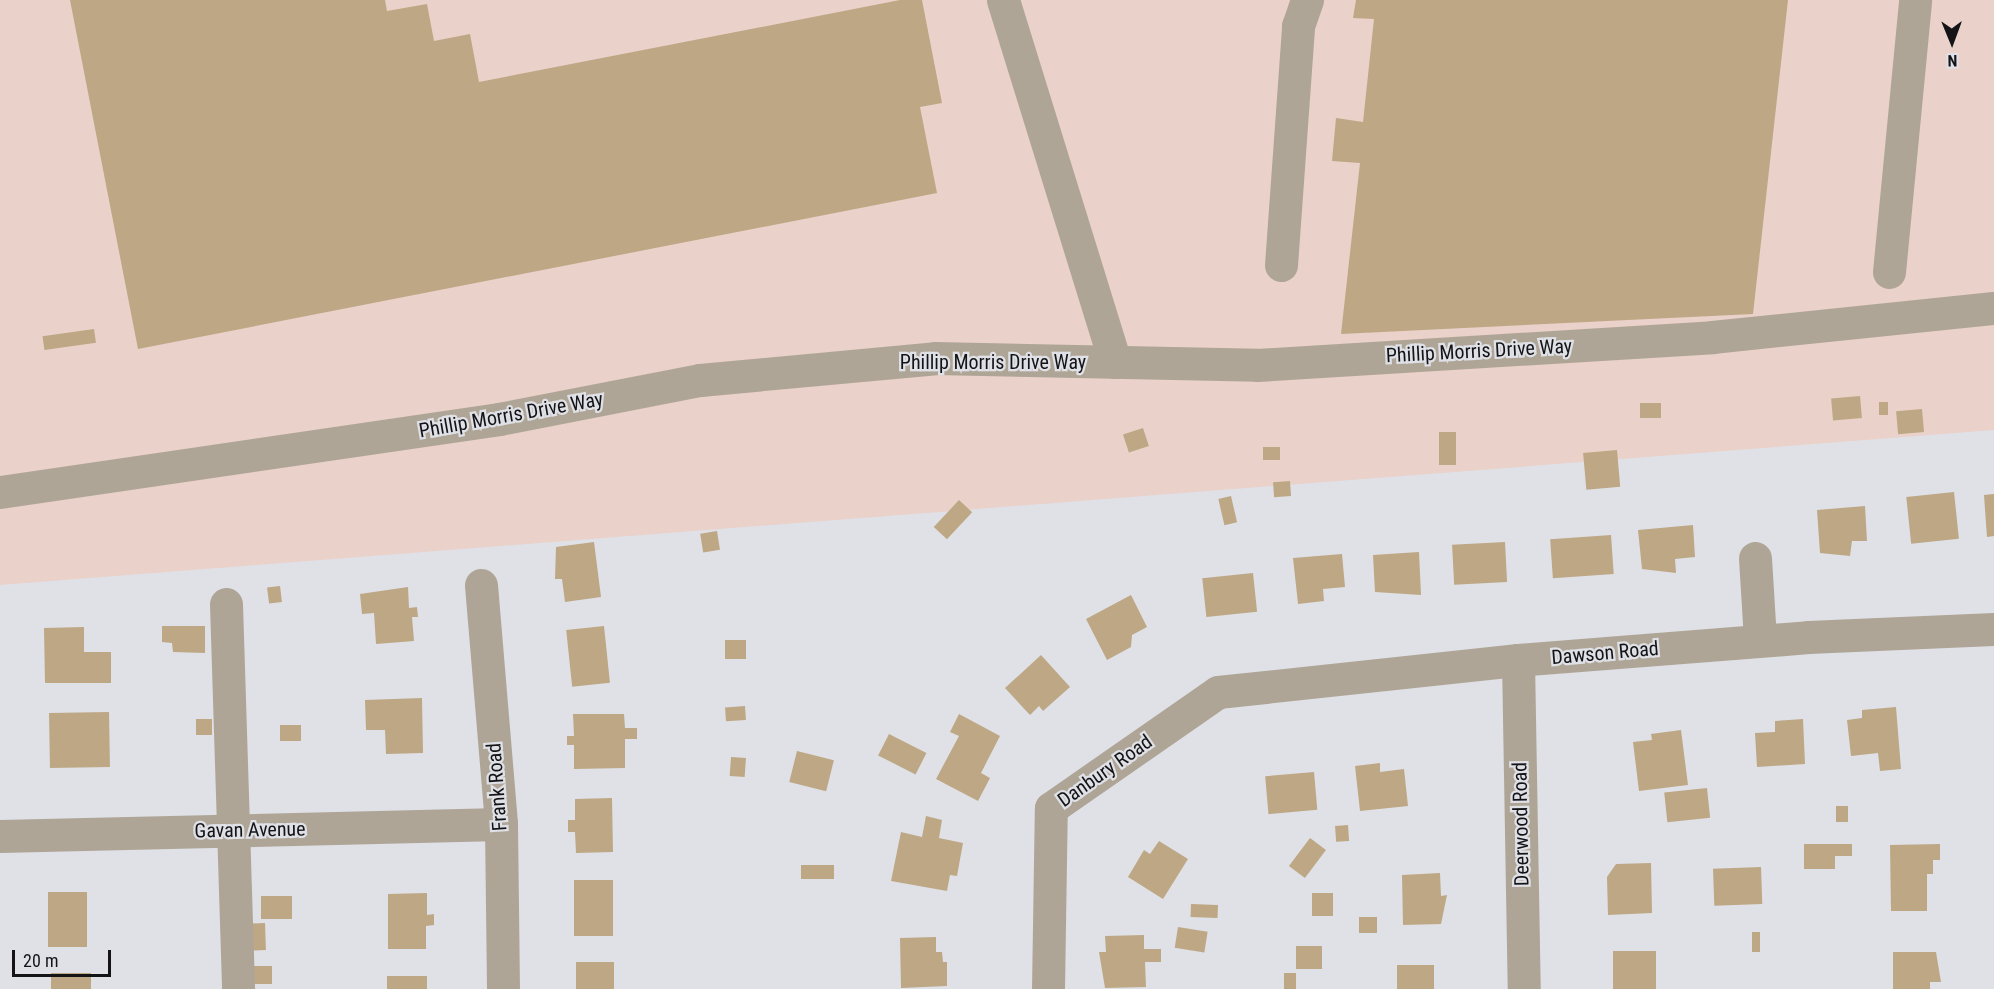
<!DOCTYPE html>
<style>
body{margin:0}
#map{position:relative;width:1994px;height:989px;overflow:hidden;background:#dfe1e7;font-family:"Roboto Condensed",sans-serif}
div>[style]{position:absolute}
.industrial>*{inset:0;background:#ead1ca}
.building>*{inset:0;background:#bea784;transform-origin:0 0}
.minor>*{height:33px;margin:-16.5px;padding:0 16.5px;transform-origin:16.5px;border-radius:16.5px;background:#afa596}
span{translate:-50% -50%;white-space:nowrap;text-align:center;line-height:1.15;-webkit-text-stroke:4.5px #dfe1e7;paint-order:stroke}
.street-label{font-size:20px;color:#141416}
.north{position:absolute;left:1922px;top:12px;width:60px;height:60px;-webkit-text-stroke:4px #dfe1e7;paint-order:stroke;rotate:179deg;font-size:16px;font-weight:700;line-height:24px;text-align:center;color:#141416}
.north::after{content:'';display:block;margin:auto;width:21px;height:27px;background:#141416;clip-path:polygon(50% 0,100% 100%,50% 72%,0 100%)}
.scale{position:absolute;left:12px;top:950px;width:99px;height:27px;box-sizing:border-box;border:3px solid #141416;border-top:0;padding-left:8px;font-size:18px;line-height:21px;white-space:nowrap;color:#141416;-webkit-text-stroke:4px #dfe1e7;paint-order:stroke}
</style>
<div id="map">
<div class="industrial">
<i style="clip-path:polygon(0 0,1994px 0,1994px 430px,0 585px)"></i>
</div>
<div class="building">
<i style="clip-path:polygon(70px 0,385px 0,387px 11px,427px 4px,434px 41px,470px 34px,479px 82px,900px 0,922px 0,942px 103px,920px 107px,937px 193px,138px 349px)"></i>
<i style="clip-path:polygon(1356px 0,1788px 0,1753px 314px,1341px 334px,1360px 163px,1332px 161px,1336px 118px,1363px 122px,1374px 19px,1353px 18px)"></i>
<i style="left:94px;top:329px;width:14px;height:52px;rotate:82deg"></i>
<i style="left:1860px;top:396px;width:22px;height:29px;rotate:85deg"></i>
<i style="left:1879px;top:402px;width:9px;height:13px"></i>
<i style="left:1640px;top:403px;width:21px;height:15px"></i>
<i style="left:1922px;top:409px;width:23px;height:26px;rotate:85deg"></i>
<i style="left:1143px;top:428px;width:19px;height:21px;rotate:72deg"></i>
<i style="left:1439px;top:432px;width:17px;height:33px"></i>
<i style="left:1280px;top:447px;width:13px;height:17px;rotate:90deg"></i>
<i style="left:1617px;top:450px;width:37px;height:34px;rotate:85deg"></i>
<i style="left:1290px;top:481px;width:15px;height:17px;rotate:86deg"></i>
<i style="left:1954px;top:492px;width:47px;height:48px;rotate:84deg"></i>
<i style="clip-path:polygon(1994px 494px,1994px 536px,1987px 537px,1984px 495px)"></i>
<i style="left:1231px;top:496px;width:27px;height:13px;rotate:77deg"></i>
<i style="left:959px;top:500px;width:18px;height:37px;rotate:43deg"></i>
<i style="clip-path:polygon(1865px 506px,1867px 541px,1852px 541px,1850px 556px,1820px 553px,1817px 510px)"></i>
<i style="clip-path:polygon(1693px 525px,1695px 557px,1675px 559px,1676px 573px,1642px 569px,1638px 530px)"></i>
<i style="left:717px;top:531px;width:19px;height:17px;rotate:81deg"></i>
<i style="left:1611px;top:535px;width:39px;height:61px;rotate:86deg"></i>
<i style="clip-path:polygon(594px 542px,601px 597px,565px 602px,562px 579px,555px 579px,556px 547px)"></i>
<i style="left:1505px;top:542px;width:40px;height:53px;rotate:87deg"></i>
<i style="clip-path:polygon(1419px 552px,1421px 595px,1375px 592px,1373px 555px)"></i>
<i style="clip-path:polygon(1342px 554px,1345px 587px,1323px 589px,1324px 601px,1298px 604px,1293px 558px)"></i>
<i style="left:1253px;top:573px;width:39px;height:51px;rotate:84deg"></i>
<i style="left:280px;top:586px;width:16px;height:13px;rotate:83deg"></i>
<i style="clip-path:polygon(408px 587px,409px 608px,417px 607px,418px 617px,412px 617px,414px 641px,376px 644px,374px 613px,362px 614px,360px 594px)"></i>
<i style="clip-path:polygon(1131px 595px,1147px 627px,1132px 635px,1131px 647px,1107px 660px,1086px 619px)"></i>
<i style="clip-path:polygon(162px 626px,205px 626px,205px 653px,173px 652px,172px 643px,162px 642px)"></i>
<i style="left:604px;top:626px;width:57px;height:38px;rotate:84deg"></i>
<i style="clip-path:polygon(84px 627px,84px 652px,111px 652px,111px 683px,45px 683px,44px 628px)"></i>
<i style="left:746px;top:640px;width:19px;height:21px;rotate:90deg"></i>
<i style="clip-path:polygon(1041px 655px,1070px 687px,1043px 711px,1039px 706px,1030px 715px,1005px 688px)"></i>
<i style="clip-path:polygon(422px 698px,423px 753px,386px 754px,385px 730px,366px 730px,365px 700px)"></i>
<i style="left:745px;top:706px;width:14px;height:20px;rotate:86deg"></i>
<i style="clip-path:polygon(1896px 707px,1901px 769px,1880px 771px,1878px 753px,1851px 756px,1847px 720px,1862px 718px,1862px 710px)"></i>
<i style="left:109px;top:712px;width:55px;height:60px;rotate:89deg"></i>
<i style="clip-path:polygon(573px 714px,624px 714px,625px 728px,637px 728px,637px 739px,625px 739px,625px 768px,574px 769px,574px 745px,567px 745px,567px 736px,574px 736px)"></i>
<i style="clip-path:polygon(959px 714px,1000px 736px,981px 773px,990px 778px,978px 801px,936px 779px,959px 736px,950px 732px)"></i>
<i style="left:196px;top:719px;width:16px;height:16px"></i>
<i style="clip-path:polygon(1803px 719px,1805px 764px,1757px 767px,1755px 733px,1775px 732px,1775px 721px)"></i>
<i style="left:301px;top:725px;width:16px;height:21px;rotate:90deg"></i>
<i style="clip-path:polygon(1681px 730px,1688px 785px,1639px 791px,1633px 742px,1652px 740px,1651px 734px)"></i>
<i style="left:889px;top:734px;width:42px;height:24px;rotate:27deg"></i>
<i style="left:797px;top:751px;width:38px;height:32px;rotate:14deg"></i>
<i style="left:731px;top:757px;width:15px;height:19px;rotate:4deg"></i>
<i style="clip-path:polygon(1380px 763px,1380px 772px,1404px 769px,1408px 806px,1360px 811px,1355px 766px)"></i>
<i style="left:1314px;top:772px;width:38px;height:49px;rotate:85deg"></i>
<i style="left:1707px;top:788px;width:30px;height:43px;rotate:84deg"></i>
<i style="clip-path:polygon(612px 798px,613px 852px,576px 853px,575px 832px,568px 832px,568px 820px,575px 820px,575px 799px)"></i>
<i style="left:1836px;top:806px;width:12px;height:16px"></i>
<i style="clip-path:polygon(926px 816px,942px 820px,939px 838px,963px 843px,957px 876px,950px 875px,947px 891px,891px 881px,901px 832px,922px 837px)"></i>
<i style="left:1348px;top:825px;width:16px;height:13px;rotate:86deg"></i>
<i style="left:1310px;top:838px;width:20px;height:35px;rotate:37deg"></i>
<i style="clip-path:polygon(1159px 841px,1188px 859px,1163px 899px,1128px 877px,1144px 850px,1150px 854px)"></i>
<i style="clip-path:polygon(1804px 844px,1852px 844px,1852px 856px,1835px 856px,1835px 869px,1804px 869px)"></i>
<i style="clip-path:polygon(1940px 844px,1940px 860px,1933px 860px,1933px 874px,1927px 874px,1927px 911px,1891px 911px,1890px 845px)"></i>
<i style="clip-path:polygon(1651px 863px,1652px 913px,1608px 915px,1607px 877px,1616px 864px)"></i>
<i style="left:801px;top:865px;width:33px;height:14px"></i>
<i style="left:1761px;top:867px;width:37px;height:48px;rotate:88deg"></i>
<i style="clip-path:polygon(1440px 873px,1441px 896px,1447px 895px,1441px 924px,1403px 925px,1402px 875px)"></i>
<i style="left:574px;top:880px;width:39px;height:56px"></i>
<i style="left:48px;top:892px;width:39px;height:55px"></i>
<i style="clip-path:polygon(427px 893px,427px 915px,434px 914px,434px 925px,426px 926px,426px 949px,388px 949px,388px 894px)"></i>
<i style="left:1312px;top:893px;width:21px;height:23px"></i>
<i style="left:261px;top:896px;width:31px;height:23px"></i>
<i style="left:1191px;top:904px;width:27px;height:13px;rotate:2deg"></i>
<i style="left:1359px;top:917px;width:18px;height:16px"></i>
<i style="left:265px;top:923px;width:27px;height:14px;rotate:88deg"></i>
<i style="left:1178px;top:927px;width:30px;height:21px;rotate:9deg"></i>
<i style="left:1752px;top:932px;width:8px;height:20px"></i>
<i style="clip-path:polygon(1144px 935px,1144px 949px,1161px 949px,1161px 962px,1145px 962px,1146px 987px,1105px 988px,1099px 952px,1106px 952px,1105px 936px)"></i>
<i style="clip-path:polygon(936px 937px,936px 952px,942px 952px,943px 962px,947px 962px,947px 986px,901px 988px,900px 938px)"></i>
<i style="left:1296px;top:946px;width:26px;height:23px"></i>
<i style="left:1656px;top:951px;width:38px;height:43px;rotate:90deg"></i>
<i style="clip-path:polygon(1893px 952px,1936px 952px,1941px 982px,1930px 982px,1930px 989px,1893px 989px)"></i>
<i style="left:576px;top:962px;width:38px;height:27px"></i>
<i style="left:1434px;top:965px;width:24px;height:37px;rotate:90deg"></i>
<i style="left:272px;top:966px;width:18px;height:24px;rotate:90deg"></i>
<i style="left:51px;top:973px;width:40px;height:16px"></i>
<i style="left:1284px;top:973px;width:12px;height:16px"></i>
<i style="left:427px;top:976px;width:13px;height:40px;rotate:90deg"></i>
</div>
<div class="minor">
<i style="left:1003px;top:0;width:379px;rotate:72.8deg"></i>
<i style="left:1281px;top:265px;width:240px;rotate:-85.9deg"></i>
<i style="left:1298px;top:26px;width:28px;rotate:-71deg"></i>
<i style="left:1889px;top:272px;width:273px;rotate:-84.5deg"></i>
<i style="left:0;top:492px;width:504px;rotate:-8.32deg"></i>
<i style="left:499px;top:419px;width:205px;rotate:-11deg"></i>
<i style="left:700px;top:380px;width:236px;rotate:-5.3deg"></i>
<i style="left:935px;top:358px;width:322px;rotate:1.2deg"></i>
<i style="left:1257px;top:365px;width:456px;rotate:-3.5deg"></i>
<i style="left:1712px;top:337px;width:283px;rotate:-5.9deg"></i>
<i style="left:1755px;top:558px;width:82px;rotate:86.5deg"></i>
<i style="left:481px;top:585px;width:240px;rotate:85.2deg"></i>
<i style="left:501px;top:824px;width:165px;rotate:89.3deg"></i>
<i style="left:226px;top:604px;width:385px;rotate:88.2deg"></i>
<i style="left:1518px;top:660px;width:329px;rotate:89deg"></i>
<i style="left:0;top:836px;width:501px;rotate:-1.37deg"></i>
<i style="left:1048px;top:989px;width:181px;rotate:-89.1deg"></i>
<i style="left:1051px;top:808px;width:203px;rotate:-34.8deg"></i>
<i style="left:1218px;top:692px;width:302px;rotate:-6.1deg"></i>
<i style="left:1518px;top:660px;width:291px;rotate:-4.5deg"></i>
<i style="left:1808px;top:637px;width:186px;rotate:-2.5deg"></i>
</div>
<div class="street-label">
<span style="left:1479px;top:351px;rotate:-3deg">Phillip Morris Drive Way</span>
<span style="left:993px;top:362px">Phillip Morris Drive Way</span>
<span style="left:511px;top:415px;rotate:-10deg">Phillip Morris Drive Way</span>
<span style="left:1605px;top:653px;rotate:-5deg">Dawson Road</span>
<span style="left:1105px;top:771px;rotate:-35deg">Danbury Road</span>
<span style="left:497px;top:787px;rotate:-94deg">Frank Road</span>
<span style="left:1521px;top:824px;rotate:-91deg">Deerwood Road</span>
<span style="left:250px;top:830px;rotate:-1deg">Gavan Avenue</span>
</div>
<div class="north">N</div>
<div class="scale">20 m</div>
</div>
